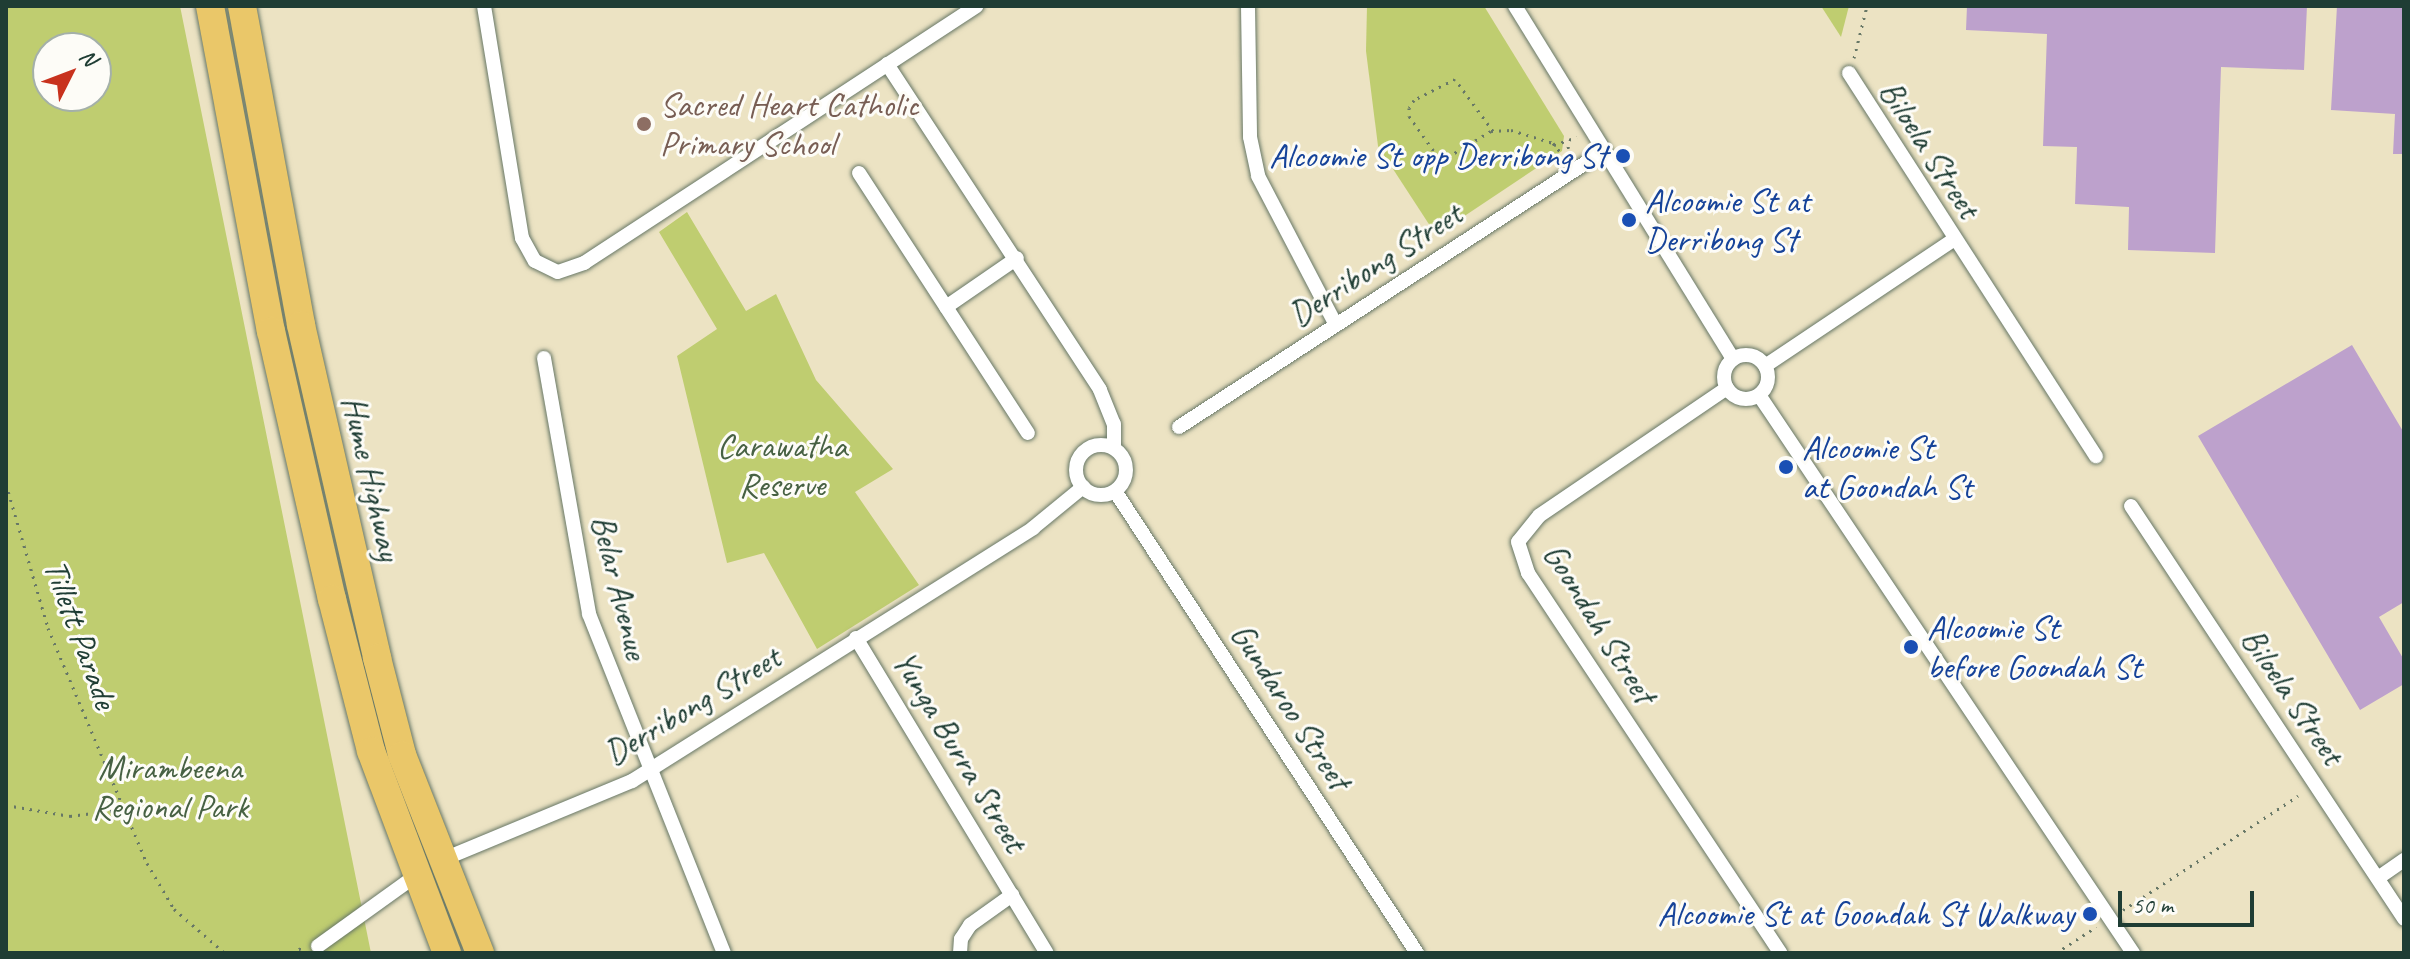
<!DOCTYPE html>
<style>
body{margin:0}
#map{position:relative;width:2410px;height:959px;overflow:hidden;background:#ece3c3;font-family:Caveat,sans-serif}
div>[style]{position:absolute}
.green>*{inset:0;background:#bfcd70}
.building>*{inset:0;background:#bda1cc}
.path>*{height:3px;margin-top:-1.5px;transform-origin:0;background:repeating-linear-gradient(90deg,#677766 0 2px,transparent 0 8px)}
.roads{filter:drop-shadow(0 0 2px #677766) drop-shadow(0 0 2px #677766)}
.street>*{height:14px;margin:-7px;padding:0 7px;transform-origin:7px;border-radius:7px;background:#fff}
.street>.ring{margin:-7px;padding:0;box-sizing:content-box;background:none;border:14px solid #fff;border-radius:50%}
.highway>*{height:28px;margin:-14px;padding:0 14px;transform-origin:14px;border-radius:14px;background:#eac769}
.dots>*{width:22px;height:22px;translate:-50% -50%;box-sizing:border-box;border:4px solid #fdfcf7;border-radius:50%}
span{translate:-50% -50%;white-space:nowrap;text-align:center;line-height:1.15;-webkit-text-stroke:6px #fdfcf7;paint-order:stroke}
.education-label{font-size:34px;color:#785e54}
.left{translate:0 -50%;text-align:left}
.street-label{font-size:34px;color:#1f3d34}
.transit-label{font-size:34px;color:#164399}
.right{translate:-100% -50%;text-align:right}
.park-label{font-size:34px;color:#476143}
.frame{position:absolute;inset:0;border:8px solid #1f3d34;pointer-events:none}
.north{position:absolute;left:32px;top:32px;width:80px;height:80px;box-sizing:border-box;background:#fdfcf7;border:2px solid #a4b0a9;border-radius:50%;rotate:48deg;font-size:22px;font-weight:700;line-height:32px;text-align:center;color:#1f3d34}
.north::after{content:'';display:block;margin:auto;width:28px;height:36px;background:#c8321e;clip-path:polygon(50% 0,100% 100%,50% 72%,0 100%)}
.scale{position:absolute;left:2118px;top:891px;width:136px;height:36px;box-sizing:border-box;border:4px solid #1f3d34;border-top:0;padding-left:10px;font-size:24px;line-height:28px;white-space:nowrap;color:#1f3d34;-webkit-text-stroke:6px #fdfcf7;paint-order:stroke}
</style>
<div id="map">
<div class="green">
<i style="clip-path:polygon(evenodd,6px 6px,180px 6px,371px 953px,6px 953px,6px 6px,48px 48px,96px 48px,96px 96px,48px 96px,48px 48px)"></i>
<i style="clip-path:polygon(1367px 6px,1484px 6px,1564px 136px,1562px 151px,1436px 235px,1378px 146px,1366px 51px)"></i>
<i style="clip-path:polygon(1821px 6px,1849px 6px,1841px 37px)"></i>
<i style="clip-path:polygon(687px 212px,746px 311px,776px 294px,816px 380px,893px 469px,855px 492px,919px 585px,817px 649px,764px 553px,727px 563px,677px 356px,717px 329px,659px 232px)"></i>
</div>
<div class="building">
<i style="clip-path:polygon(1967px 6px,2307px 6px,2304px 70px,2221px 67px,2215px 253px,2128px 250px,2129px 207px,2075px 204px,2077px 147px,2043px 146px,2047px 34px,1966px 30px)"></i>
<i style="clip-path:polygon(2337px 6px,2404px 6px,2404px 154px,2393px 154px,2395px 114px,2331px 110px)"></i>
<i style="clip-path:polygon(2352px 345px,2404px 433px,2404px 602px,2379px 617px,2404px 660px,2404px 684px,2360px 710px,2198px 436px)"></i>
</div>
<div class="path">
<i style="left:1854px;top:58px;width:54px;rotate:-76deg"></i>
<i style="left:1493px;top:131px;width:64px;rotate:-126.2deg"></i>
<i style="left:1455px;top:79px;width:46px;rotate:152.9deg"></i>
<i style="left:1414px;top:100px;width:9px;rotate:122deg"></i>
<i style="left:1409px;top:108px;width:8px;rotate:90deg"></i>
<i style="left:1409px;top:116px;width:55px;rotate:54.6deg"></i>
<i style="left:1441px;top:161px;width:58px;rotate:-31deg"></i>
<i style="left:1491px;top:131px;width:20px;rotate:-3deg"></i>
<i style="left:1511px;top:130px;width:44px;rotate:17.2deg"></i>
<i style="left:1553px;top:143px;width:19px;rotate:51deg"></i>
<i style="left:1554px;top:145px;width:24px;rotate:-19deg"></i>
<i style="left:1566px;top:156px;width:16px;rotate:-76deg"></i>
<i style="left:6px;top:484px;width:150px;rotate:73.7deg"></i>
<i style="left:48px;top:628px;width:255px;rotate:67.2deg"></i>
<i style="left:147px;top:863px;width:53px;rotate:59.6deg"></i>
<i style="left:174px;top:909px;width:67px;rotate:40.8deg"></i>
<i style="left:6px;top:805px;width:65px;rotate:9.8deg"></i>
<i style="left:70px;top:816px;width:54px;rotate:-7.4deg"></i>
<i style="left:2123px;top:910px;width:209px;rotate:-33.1deg"></i>
<i style="left:292px;top:953px;width:13px;rotate:-29deg"></i>
<i style="left:2056px;top:953px;width:48px;rotate:-33deg"></i>
</div>
<div class="roads">
<div class="street">
<i style="left:484px;top:6px;width:235px;rotate:80.7deg"></i>
<i style="left:522px;top:238px;width:26px;rotate:61deg"></i>
<i style="left:535px;top:261px;width:25px;rotate:26deg"></i>
<i style="left:558px;top:272px;width:28px;rotate:-19deg"></i>
<i style="left:584px;top:263px;width:469px;rotate:-33.2deg"></i>
<i style="left:1248px;top:6px;width:131px;rotate:89.1deg"></i>
<i style="left:1250px;top:137px;width:40px;rotate:78deg"></i>
<i style="left:1258px;top:176px;width:168px;rotate:62.4deg"></i>
<i style="left:1515px;top:6px;width:415px;rotate:58.3deg"></i>
<i style="left:887px;top:64px;width:389px;rotate:56.8deg"></i>
<i style="left:1100px;top:390px;width:37px;rotate:68deg"></i>
<i style="left:1114px;top:424px;width:24px;rotate:90deg"></i>
<i style="left:1849px;top:73px;width:456px;rotate:57.2deg"></i>
<i style="left:859px;top:173px;width:310px;rotate:57deg"></i>
<i style="left:946px;top:307px;width:86px;rotate:-34.6deg"></i>
<i class="ring" style="left:1724px;top:355px;width:30px;height:30px"></i>
<i style="left:544px;top:358px;width:260px;rotate:80deg"></i>
<i style="left:589px;top:614px;width:365px;rotate:68.3deg"></i>
<i style="left:1765px;top:366px;width:226px;rotate:-33.8deg"></i>
<i style="left:1727px;top:388px;width:227px;rotate:145.8deg"></i>
<i style="left:1539px;top:516px;width:33px;rotate:129deg"></i>
<i style="left:1518px;top:542px;width:33px;rotate:72deg"></i>
<i style="left:1528px;top:573px;width:456px;rotate:56.4deg"></i>
<i style="left:1759px;top:395px;width:672px;rotate:56.17deg"></i>
<i style="left:1179px;top:427px;width:507px;rotate:-33deg"></i>
<i class="ring" style="left:1076px;top:445px;width:36px;height:36px"></i>
<i style="left:1115px;top:491px;width:552px;rotate:56.83deg"></i>
<i style="left:2131px;top:506px;width:495px;rotate:56.5deg"></i>
<i style="left:856px;top:638px;width:368px;rotate:58.8deg"></i>
<i style="left:439px;top:861px;width:209px;rotate:-22.5deg"></i>
<i style="left:632px;top:781px;width:474px;rotate:-32.2deg"></i>
<i style="left:1033px;top:528px;width:65px;rotate:-39.4deg"></i>
<i style="left:2378px;top:878px;width:32px;rotate:-35deg"></i>
<i style="left:318px;top:946px;width:127px;rotate:-35.7deg"></i>
<i style="left:960px;top:953px;width:14px;rotate:-86deg"></i>
<i style="left:961px;top:939px;width:17px;rotate:-57deg"></i>
<i style="left:970px;top:925px;width:52px;rotate:-35.5deg"></i>
</div>
<div class="highway">
<i style="left:210px;top:6px;width:331px;rotate:79.4deg"></i>
<i style="left:271px;top:331px;width:275px;rotate:77.2deg"></i>
<i style="left:332px;top:599px;width:157px;rotate:75.6deg"></i>
<i style="left:371px;top:751px;width:216px;rotate:69.4deg"></i>
<i style="left:242px;top:6px;width:324px;rotate:79.5deg"></i>
<i style="left:301px;top:325px;width:342px;rotate:77.1deg"></i>
<i style="left:377px;top:658px;width:100px;rotate:75.5deg"></i>
<i style="left:402px;top:755px;width:213px;rotate:68.5deg"></i>
</div>
</div>
<div class="dots">
<i style="left:644px;top:124px;background:#8d6e63"></i>
<i style="left:1623px;top:156px;background:#1a4fb4"></i>
<i style="left:1629px;top:220px;background:#1a4fb4"></i>
<i style="left:1786px;top:467px;background:#1a4fb4"></i>
<i style="left:1911px;top:647px;background:#1a4fb4"></i>
<i style="left:2090px;top:914px;background:#1a4fb4"></i>
</div>
<div class="education-label">
<span class="left" style="left:660px;top:124px">Sacred Heart Catholic<br>Primary School</span>
</div>
<div class="street-label">
<span style="left:1930px;top:149px;rotate:57deg">Biloela Street</span>
<span style="left:1375px;top:264px;rotate:-33deg">Derribong Street</span>
<span style="left:372px;top:478px;rotate:77deg">Hume Highway</span>
<span style="left:620px;top:587px;rotate:76deg">Belar Avenue</span>
<span style="left:1600px;top:623px;rotate:58deg">Goondah Street</span>
<span style="left:81px;top:634px;rotate:70deg">Tillett Parade</span>
<span style="left:2293px;top:696px;rotate:56deg">Biloela Street</span>
<span style="left:692px;top:705px;rotate:-31deg">Derribong Street</span>
<span style="left:1291px;top:706px;rotate:57deg">Gundaroo Street</span>
<span style="left:960px;top:751px;rotate:59deg">Yunga Burra Street</span>
</div>
<div class="transit-label">
<span class="right" style="left:1607px;top:156px">Alcoomie St opp Derribong St</span>
<span class="left" style="left:1645px;top:220px">Alcoomie St at<br>Derribong St</span>
<span class="left" style="left:1802px;top:467px">Alcoomie St<br>at Goondah St</span>
<span class="left" style="left:1927px;top:647px">Alcoomie St<br>before Goondah St</span>
<span class="right" style="left:2074px;top:914px">Alcoomie St at Goondah St Walkway</span>
</div>
<div class="park-label">
<span style="left:782px;top:465px">Carawatha<br>Reserve</span>
<span style="left:170px;top:787px">Mirambeena<br>Regional Park</span>
</div>
<div class="frame"></div>
<div class="north">N</div>
<div class="scale">50 m</div>
</div>
